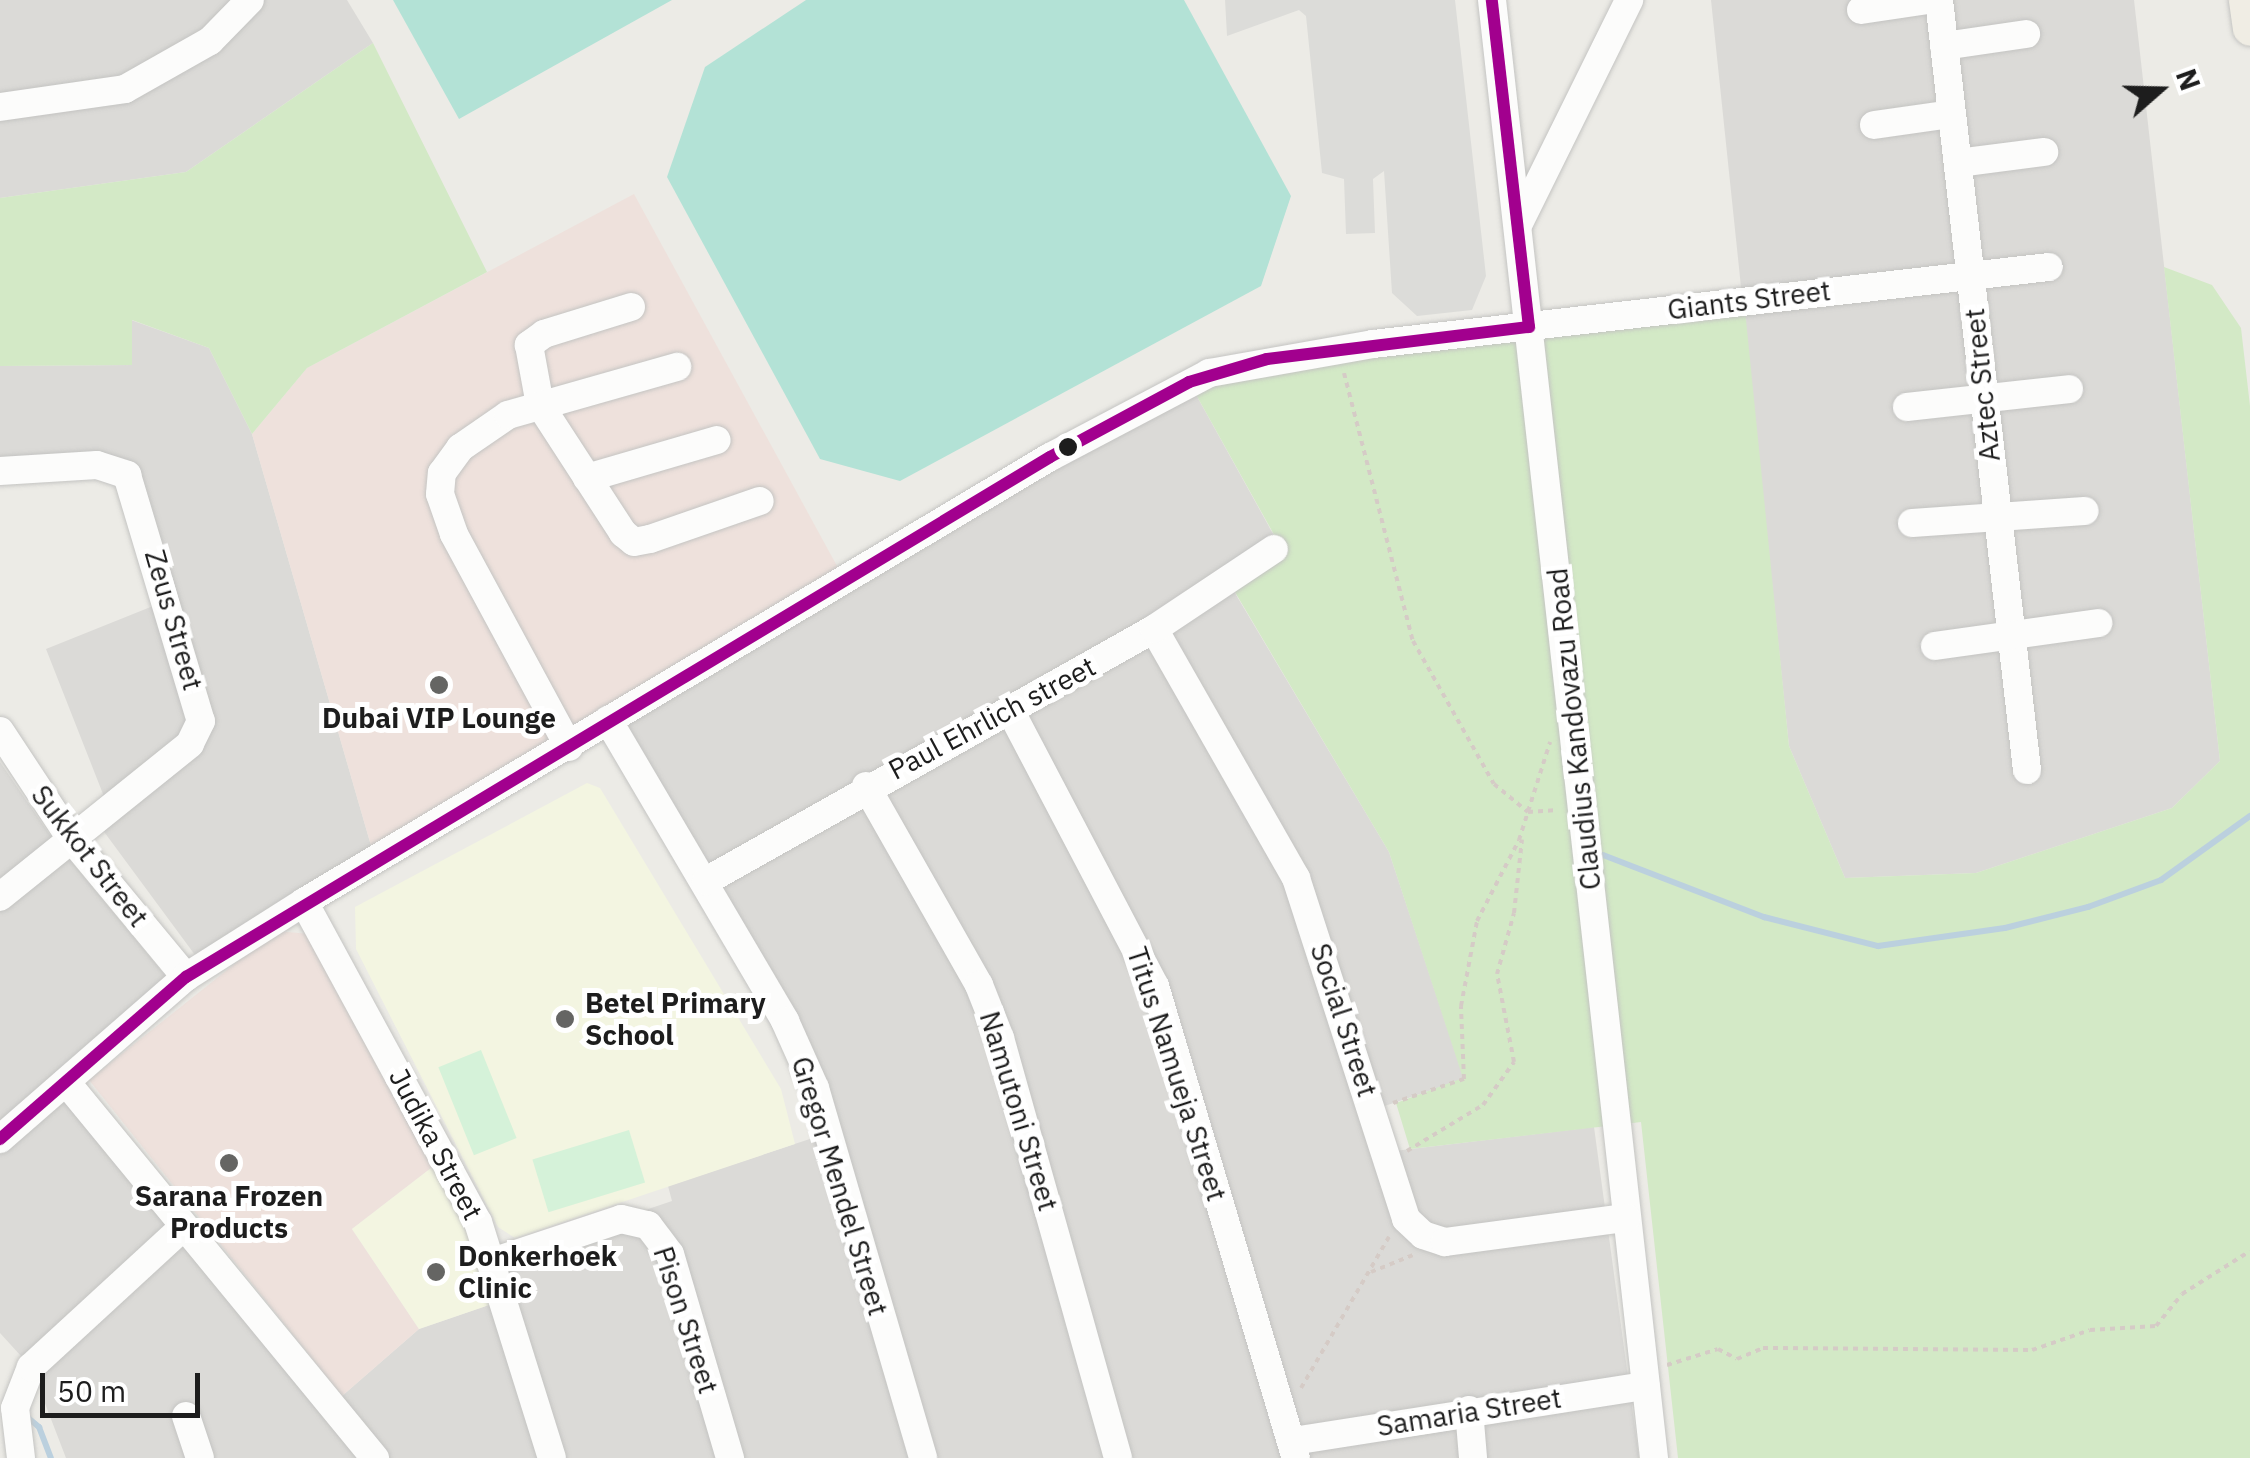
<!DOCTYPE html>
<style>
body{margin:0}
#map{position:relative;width:2250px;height:1458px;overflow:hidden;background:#ecebe6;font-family:"IBM Plex Sans",sans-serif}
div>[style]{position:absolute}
.residential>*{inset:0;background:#dbdad7}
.commercial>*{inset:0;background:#eee1dc}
.education>*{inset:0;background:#f3f5e1}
.grass>*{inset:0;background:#d3e9c6}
.park>*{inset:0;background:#d5f2d9;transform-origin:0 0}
.pitch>*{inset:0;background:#b3e2d6}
.parking>*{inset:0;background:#dcdcd9}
.stream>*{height:6px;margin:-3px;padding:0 3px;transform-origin:3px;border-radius:3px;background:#bbd0de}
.path>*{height:4px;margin-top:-2px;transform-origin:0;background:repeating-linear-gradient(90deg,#d5cbc6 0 5px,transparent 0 10px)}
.roads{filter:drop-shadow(0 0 2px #c4c4c2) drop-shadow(0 0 2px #c4c4c2)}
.minor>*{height:28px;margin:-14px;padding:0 14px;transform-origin:14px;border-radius:14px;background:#fcfcfb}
.major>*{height:35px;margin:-17.5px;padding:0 17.5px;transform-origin:17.5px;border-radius:17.5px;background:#f0ede4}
.bus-1>*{height:12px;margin:-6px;padding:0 6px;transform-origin:6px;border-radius:6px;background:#a2008e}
.dots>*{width:28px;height:28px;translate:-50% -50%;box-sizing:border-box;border:5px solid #fff;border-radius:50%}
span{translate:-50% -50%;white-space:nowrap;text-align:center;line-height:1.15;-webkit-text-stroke:10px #fff;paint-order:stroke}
.street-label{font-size:28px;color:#1d1d1d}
.poi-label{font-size:28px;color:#1d1d1d;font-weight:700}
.left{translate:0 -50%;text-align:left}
.north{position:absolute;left:2110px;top:40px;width:100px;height:100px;-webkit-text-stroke:8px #fff;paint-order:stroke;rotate:70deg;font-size:28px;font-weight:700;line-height:40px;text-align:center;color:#1d1d1d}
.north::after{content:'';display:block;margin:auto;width:35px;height:45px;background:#1d1d1d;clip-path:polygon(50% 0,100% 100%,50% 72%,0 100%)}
.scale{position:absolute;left:40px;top:1373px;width:160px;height:45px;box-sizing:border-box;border:5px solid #1d1d1d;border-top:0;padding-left:12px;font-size:30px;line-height:35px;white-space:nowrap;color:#1d1d1d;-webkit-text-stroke:8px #fff;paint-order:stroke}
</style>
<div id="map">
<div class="residential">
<i style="clip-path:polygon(0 0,347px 0,373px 43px,186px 172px,0 198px)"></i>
<i style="clip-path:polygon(1711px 0,2134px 0,2220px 761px,2172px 808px,1976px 873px,1845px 878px,1789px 746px)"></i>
<i style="clip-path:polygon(131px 320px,209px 348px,252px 434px,372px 849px,195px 955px,102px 829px,103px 794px,46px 649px,168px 600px,111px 466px,0 472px,0 366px,132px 365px)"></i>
<i style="clip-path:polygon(1189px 382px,1282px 550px,1229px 583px,1389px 852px,1464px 1079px,1373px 1110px,1386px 1152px,1594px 1127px,1639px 1458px,66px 1458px,31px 1367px,0 1333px,0 1139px,57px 1091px,342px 1396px,419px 1329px,506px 1299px,495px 1261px,672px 1201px,668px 1186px,825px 1134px,815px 1088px,608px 720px)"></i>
<i style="clip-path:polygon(0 762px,52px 838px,169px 980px,0 1122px)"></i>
</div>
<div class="commercial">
<i style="clip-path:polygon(634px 194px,843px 577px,372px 849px,252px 434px,307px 368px)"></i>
<i style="clip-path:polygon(276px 931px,310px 934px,435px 1165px,352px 1229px,419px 1329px,342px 1396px,89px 1080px)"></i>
</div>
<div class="education">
<i style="clip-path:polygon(587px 783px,600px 788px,781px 1089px,795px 1144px,515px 1238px,498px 1227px,356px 949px,355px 907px)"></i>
<i style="clip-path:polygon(435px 1165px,463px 1202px,498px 1302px,419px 1329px,352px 1229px)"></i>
</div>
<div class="grass">
<i style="clip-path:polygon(373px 43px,487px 272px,307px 368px,252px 434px,209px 348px,132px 320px,132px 365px,0 366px,0 198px,186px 172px)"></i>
<i style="clip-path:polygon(2164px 267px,2212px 285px,2241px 328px,2250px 406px,2250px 1458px,1678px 1458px,1641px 1122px,1410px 1149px,1396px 1103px,1463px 1078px,1389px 852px,1229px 582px,1282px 549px,1189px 382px,1744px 300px,1789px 746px,1845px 878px,1976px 873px,2172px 808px,2220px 761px)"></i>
</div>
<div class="park">
<i style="left:481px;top:1050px;width:95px;height:46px;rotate:68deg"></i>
<i style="left:629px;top:1130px;width:55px;height:101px;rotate:73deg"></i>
</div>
<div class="pitch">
<i style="clip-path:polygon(393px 0,672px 0,459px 119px)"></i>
<i style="clip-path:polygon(806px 0,1184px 0,1291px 196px,1261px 286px,900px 481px,820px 459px,667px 177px,705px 67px)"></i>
</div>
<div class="parking">
<i style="clip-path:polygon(1225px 0,1455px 0,1486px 276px,1472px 310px,1417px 316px,1392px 293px,1384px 171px,1373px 179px,1375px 233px,1346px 234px,1344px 179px,1322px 173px,1306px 16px,1299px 10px,1227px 36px)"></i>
</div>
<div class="stream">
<i style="left:1603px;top:855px;width:173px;rotate:21.1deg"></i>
<i style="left:1764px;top:917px;width:118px;rotate:14.3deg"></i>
<i style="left:1878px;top:946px;width:128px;rotate:-8.1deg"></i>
<i style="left:2005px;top:928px;width:86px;rotate:-14.2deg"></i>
<i style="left:2088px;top:907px;width:78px;rotate:-20.3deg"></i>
<i style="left:2161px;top:880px;width:110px;rotate:-35.7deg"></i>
<i style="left:27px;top:1417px;width:16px;rotate:40deg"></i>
<i style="left:39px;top:1427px;width:33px;rotate:69deg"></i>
</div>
<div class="path">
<i style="left:1344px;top:373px;width:277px;rotate:75.6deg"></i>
<i style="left:1413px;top:641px;width:164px;rotate:60.5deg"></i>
<i style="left:1494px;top:784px;width:44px;rotate:39.5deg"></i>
<i style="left:1528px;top:812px;width:30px;rotate:-4deg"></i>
<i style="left:1393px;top:1103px;width:75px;rotate:-18.7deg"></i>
<i style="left:1464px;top:1079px;width:73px;rotate:-92.4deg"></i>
<i style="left:1461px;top:1006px;width:86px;rotate:-79.3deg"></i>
<i style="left:1477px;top:921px;width:91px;rotate:-62.6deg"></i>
<i style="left:1519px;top:840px;width:103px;rotate:-72.4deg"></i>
<i style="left:1407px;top:1151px;width:89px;rotate:-31.2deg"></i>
<i style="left:1483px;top:1105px;width:53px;rotate:-54.2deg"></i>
<i style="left:1514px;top:1062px;width:90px;rotate:-100.9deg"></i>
<i style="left:1497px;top:974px;width:63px;rotate:-74.4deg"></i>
<i style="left:1514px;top:913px;width:74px;rotate:-83.8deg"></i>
<i style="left:1371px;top:1272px;width:45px;rotate:-22deg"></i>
<i style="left:1667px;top:1365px;width:53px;rotate:-17.4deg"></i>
<i style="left:1718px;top:1349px;width:21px;rotate:28deg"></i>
<i style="left:1737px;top:1359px;width:28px;rotate:-23deg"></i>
<i style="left:1763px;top:1348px;width:269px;rotate:0.4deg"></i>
<i style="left:2032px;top:1350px;width:61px;rotate:-19deg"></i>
<i style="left:2090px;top:1330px;width:66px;rotate:-3.5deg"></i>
<i style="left:2156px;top:1326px;width:41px;rotate:-50.9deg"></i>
<i style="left:2182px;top:1294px;width:80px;rotate:-32.3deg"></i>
<i style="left:1301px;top:1388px;width:175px;rotate:-59.8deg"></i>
</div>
<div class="roads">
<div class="minor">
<i style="left:1492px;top:0;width:1467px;rotate:83.66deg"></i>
<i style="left:1939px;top:0;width:775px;rotate:83.48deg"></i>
<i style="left:1861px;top:10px;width:68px;rotate:-8.5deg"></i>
<i style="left:1944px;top:46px;width:83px;rotate:-8.3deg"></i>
<i style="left:0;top:107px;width:126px;rotate:-8.2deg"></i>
<i style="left:125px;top:89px;width:98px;rotate:-29.5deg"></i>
<i style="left:210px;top:41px;width:57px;rotate:-45.7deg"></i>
<i style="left:1874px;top:125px;width:78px;rotate:-8.1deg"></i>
<i style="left:1958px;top:163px;width:87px;rotate:-7.3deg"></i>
<i style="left:1518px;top:225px;width:251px;rotate:-63.7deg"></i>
<i style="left:631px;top:307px;width:91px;rotate:162.8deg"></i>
<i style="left:544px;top:334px;width:19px;rotate:144deg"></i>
<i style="left:529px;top:345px;width:61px;rotate:79.6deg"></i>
<i style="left:540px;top:405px;width:153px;rotate:57deg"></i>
<i style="left:623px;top:533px;width:14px;rotate:39deg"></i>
<i style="left:634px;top:542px;width:16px;rotate:-11deg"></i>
<i style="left:650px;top:539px;width:116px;rotate:-19.1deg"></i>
<i style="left:1907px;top:407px;width:163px;rotate:-6.3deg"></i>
<i style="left:0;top:471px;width:97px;rotate:-3.5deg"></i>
<i style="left:97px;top:465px;width:32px;rotate:18deg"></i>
<i style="left:127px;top:475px;width:257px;rotate:73.3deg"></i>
<i style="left:201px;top:721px;width:25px;rotate:116deg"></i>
<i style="left:190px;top:744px;width:244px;rotate:141.2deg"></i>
<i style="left:587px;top:478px;width:135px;rotate:-16.3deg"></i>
<i style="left:1912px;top:523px;width:173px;rotate:-4deg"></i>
<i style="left:1154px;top:629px;width:287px;rotate:60.3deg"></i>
<i style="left:1296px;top:878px;width:358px;rotate:72.1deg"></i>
<i style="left:1406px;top:1219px;width:23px;rotate:43deg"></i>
<i style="left:1423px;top:1235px;width:23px;rotate:18deg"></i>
<i style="left:1445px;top:1242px;width:183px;rotate:-7.6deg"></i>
<i style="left:1935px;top:646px;width:165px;rotate:-8deg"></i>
<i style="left:1010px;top:710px;width:312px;rotate:62.3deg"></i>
<i style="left:1155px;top:986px;width:493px;rotate:73.4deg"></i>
<i style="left:608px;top:720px;width:349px;rotate:59.5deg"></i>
<i style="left:785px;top:1021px;width:73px;rotate:65.9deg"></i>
<i style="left:815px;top:1088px;width:385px;rotate:73.7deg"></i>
<i style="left:0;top:731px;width:127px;rotate:56.6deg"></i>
<i style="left:70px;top:837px;width:182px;rotate:50.4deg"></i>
<i style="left:569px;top:747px;width:242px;rotate:-118.4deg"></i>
<i style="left:454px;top:534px;width:42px;rotate:-109.3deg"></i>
<i style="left:440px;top:494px;width:21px;rotate:-85deg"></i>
<i style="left:442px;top:473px;width:31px;rotate:-54deg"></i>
<i style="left:460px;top:448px;width:58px;rotate:-34.5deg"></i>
<i style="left:508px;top:415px;width:176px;rotate:-15.9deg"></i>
<i style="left:866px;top:786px;width:229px;rotate:60.4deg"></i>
<i style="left:979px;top:985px;width:57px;rotate:68.4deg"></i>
<i style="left:1000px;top:1038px;width:436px;rotate:74.3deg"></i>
<i style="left:706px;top:881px;width:514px;rotate:-29.36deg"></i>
<i style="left:1154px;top:629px;width:144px;rotate:-33.7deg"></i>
<i style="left:304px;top:902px;width:364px;rotate:61.5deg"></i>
<i style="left:478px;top:1222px;width:247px;rotate:72.6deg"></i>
<i style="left:66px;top:1082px;width:487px;rotate:50.6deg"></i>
<i style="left:0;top:1139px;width:247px;rotate:-41.1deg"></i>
<i style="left:186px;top:977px;width:140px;rotate:-32.4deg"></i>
<i style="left:304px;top:902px;width:869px;rotate:-30.82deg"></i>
<i style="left:1050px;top:457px;width:180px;rotate:-27.8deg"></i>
<i style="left:1209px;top:373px;width:167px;rotate:-10deg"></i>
<i style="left:1373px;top:344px;width:680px;rotate:-6.5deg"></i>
<i style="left:495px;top:1261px;width:133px;rotate:-18.4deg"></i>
<i style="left:621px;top:1219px;width:28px;rotate:13deg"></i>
<i style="left:648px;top:1225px;width:36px;rotate:53deg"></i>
<i style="left:670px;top:1254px;width:213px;rotate:73.6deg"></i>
<i style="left:1469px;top:1410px;width:48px;rotate:85.2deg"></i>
<i style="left:186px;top:1416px;width:44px;rotate:71.6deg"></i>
<i style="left:1293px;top:1441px;width:357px;rotate:-8.9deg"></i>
<i style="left:21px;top:1458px;width:50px;rotate:-96.8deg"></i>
<i style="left:15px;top:1408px;width:44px;rotate:-68.7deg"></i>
<i style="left:31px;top:1367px;width:205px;rotate:-42.6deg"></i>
</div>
<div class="major">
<i style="left:2246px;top:0;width:28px;rotate:82deg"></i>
</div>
</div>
<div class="bus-1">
<i style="left:0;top:1139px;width:247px;rotate:-41.1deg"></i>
<i style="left:186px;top:977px;width:1008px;rotate:-31.04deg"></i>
<i style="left:1050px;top:457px;width:158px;rotate:-28.3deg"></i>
<i style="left:1189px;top:382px;width:81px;rotate:-16.4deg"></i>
<i style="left:1267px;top:359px;width:264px;rotate:-7deg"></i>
<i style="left:1529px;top:327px;width:329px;rotate:-96.5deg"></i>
</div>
<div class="dots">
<i style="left:1068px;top:447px;background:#1d1d1d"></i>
<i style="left:439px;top:685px;background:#656563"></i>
<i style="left:565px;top:1019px;background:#656563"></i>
<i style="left:229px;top:1163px;background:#656563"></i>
<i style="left:436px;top:1272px;background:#656563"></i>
</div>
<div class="street-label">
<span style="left:1749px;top:300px;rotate:-7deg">Giants Street</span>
<span style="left:1982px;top:385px;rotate:-96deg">Aztec Street</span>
<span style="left:174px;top:620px;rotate:74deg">Zeus Street</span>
<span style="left:992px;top:718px;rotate:-28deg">Paul Ehrlich street</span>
<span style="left:1574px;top:729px;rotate:-96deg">Claudius Kandovazu Road</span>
<span style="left:90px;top:856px;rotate:52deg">Sukkot Street</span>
<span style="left:1344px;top:1020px;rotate:72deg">Social Street</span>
<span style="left:1177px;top:1074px;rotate:72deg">Titus Namueja Street</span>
<span style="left:1019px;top:1111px;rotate:73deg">Namutoni Street</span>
<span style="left:436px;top:1144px;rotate:62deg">Judika Street</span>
<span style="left:840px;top:1186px;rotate:73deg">Gregor Mendel Street</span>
<span style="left:686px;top:1320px;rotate:72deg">Pison Street</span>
<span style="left:1469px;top:1412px;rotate:-9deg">Samaria Street</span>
</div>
<div class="poi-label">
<span style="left:439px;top:718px">Dubai VIP Lounge</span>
<span class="left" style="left:585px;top:1019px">Betel Primary<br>School</span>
<span style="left:229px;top:1212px">Sarana Frozen<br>Products</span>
<span class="left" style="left:458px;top:1272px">Donkerhoek<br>Clinic</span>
</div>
<div class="north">N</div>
<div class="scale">50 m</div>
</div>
